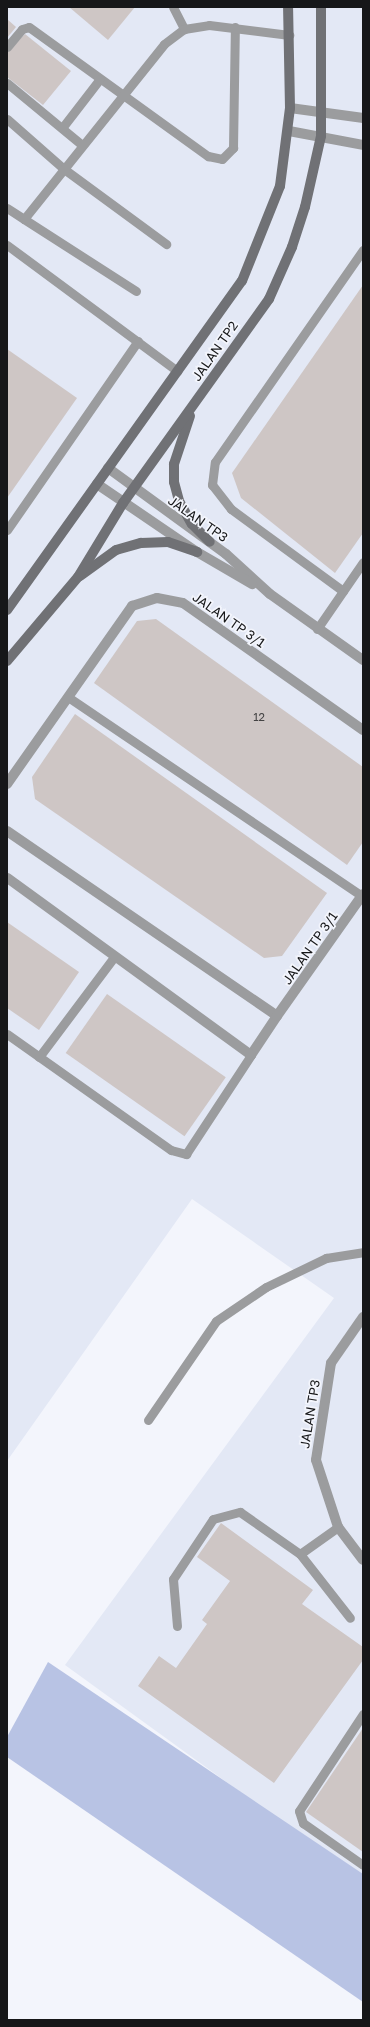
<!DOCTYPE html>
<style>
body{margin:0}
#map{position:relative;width:370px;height:2027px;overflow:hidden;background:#f3f5fc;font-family:"Golos Text",sans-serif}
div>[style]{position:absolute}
.built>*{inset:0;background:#e3e8f5}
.green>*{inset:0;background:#b8c3e4}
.building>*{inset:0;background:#cec6c5;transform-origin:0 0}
.lane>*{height:9px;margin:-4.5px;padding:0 4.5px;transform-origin:4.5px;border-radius:4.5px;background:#9b9c9e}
.street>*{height:10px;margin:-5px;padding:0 5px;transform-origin:5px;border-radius:5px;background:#9b9c9e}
.secondary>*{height:10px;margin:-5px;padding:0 5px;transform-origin:5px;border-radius:5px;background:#707175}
span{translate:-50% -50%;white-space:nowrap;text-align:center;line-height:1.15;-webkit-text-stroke:3.5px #f3f5fc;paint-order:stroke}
.number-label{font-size:11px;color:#444344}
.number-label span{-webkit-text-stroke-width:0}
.street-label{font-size:13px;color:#161719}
.frame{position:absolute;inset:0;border:8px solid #161719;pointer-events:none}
</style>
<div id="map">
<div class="built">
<i style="clip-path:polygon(7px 7px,363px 7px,363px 1881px,65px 1665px,334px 1298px,192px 1199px,7px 1461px)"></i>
</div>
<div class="green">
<i style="clip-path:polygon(48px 1662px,363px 1874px,363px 2002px,7px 1757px,7px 1737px)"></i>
</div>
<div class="building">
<i style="clip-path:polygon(69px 7px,135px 7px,108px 40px)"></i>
<i style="clip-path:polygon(7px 19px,16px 27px,7px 38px)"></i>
<i style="clip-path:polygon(25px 34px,71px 71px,43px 105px,7px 77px,7px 53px)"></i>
<i style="clip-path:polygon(363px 285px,363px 533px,335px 573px,241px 498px,232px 473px)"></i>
<i style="clip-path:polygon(7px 349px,77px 398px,7px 498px)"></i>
<i style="clip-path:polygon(156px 619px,363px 767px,363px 842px,347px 865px,94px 683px,137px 621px)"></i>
<i style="clip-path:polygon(75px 714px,327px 893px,282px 956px,264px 958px,35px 799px,32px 777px)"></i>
<i style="clip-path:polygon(7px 922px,79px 972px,39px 1030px,7px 1008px)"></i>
<i style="left:107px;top:994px;width:145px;height:72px;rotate:35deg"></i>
<i style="clip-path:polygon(221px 1523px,313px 1590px,302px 1604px,363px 1647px,363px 1660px,274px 1783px,138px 1686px,159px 1656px,176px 1668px,207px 1624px,202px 1620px,230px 1581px,197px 1557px)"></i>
<i style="clip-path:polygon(363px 1728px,363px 1852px,306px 1812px)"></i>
</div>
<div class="lane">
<i style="left:173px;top:7px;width:25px;rotate:63deg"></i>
<i style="left:7px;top:47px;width:23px;rotate:-50deg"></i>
<i style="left:22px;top:29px;width:7px;rotate:-16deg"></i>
<i style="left:29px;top:27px;width:221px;rotate:35.8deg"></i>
<i style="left:208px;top:156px;width:14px;rotate:12deg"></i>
<i style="left:222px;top:159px;width:16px;rotate:-45deg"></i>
<i style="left:233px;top:148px;width:121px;rotate:-89.1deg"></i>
<i style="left:7px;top:83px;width:97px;rotate:39.6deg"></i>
<i style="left:7px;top:119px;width:76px;rotate:41.3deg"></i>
<i style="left:64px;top:169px;width:127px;rotate:36.3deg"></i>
<i style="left:62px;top:128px;width:61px;rotate:-52.4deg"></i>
<i style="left:7px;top:208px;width:20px;rotate:33deg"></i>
<i style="left:7px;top:245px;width:212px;rotate:36.5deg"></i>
<i style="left:136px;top:291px;width:133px;rotate:-147.3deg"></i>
<i style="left:24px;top:219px;width:224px;rotate:-51.3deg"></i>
<i style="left:164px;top:44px;width:25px;rotate:-37deg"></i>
<i style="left:184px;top:29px;width:25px;rotate:-9deg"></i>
<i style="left:209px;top:25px;width:81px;rotate:7.1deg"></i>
<i style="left:7px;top:530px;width:230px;rotate:-55.3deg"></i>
<i style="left:343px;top:591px;width:139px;rotate:-143.8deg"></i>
<i style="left:231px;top:509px;width:31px;rotate:-128deg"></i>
<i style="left:212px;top:485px;width:23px;rotate:-83deg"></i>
<i style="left:215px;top:462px;width:259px;rotate:-55.1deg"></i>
<i style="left:317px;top:629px;width:81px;rotate:-55.5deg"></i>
<i style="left:68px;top:697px;width:355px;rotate:34.1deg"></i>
<i style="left:7px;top:1034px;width:201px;rotate:35.3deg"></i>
<i style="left:171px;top:1150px;width:16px;rotate:15deg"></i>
<i style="left:186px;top:1154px;width:118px;rotate:-56.7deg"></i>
<i style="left:39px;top:1057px;width:125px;rotate:-53.1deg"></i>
<i style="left:148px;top:1420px;width:120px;rotate:-55.5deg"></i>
<i style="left:216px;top:1321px;width:60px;rotate:-34.2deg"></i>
<i style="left:266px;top:1287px;width:67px;rotate:-25.8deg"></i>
<i style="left:326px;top:1258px;width:37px;rotate:-9deg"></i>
<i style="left:300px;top:1554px;width:81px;rotate:52deg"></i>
<i style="left:177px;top:1626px;width:47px;rotate:-94.9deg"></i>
<i style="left:173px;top:1579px;width:72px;rotate:-56.3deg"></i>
<i style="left:213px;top:1519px;width:28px;rotate:-15deg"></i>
<i style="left:240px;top:1512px;width:73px;rotate:35deg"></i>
<i style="left:300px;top:1554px;width:47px;rotate:-35.4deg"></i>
<i style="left:363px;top:1714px;width:116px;rotate:123.4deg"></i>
<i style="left:299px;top:1811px;width:13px;rotate:72deg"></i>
<i style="left:303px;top:1823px;width:73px;rotate:35deg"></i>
</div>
<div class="street">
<i style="left:290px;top:108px;width:74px;rotate:7.8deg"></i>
<i style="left:289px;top:131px;width:75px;rotate:10.7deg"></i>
<i style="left:108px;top:468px;width:146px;rotate:36.1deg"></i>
<i style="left:226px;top:554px;width:59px;rotate:42.3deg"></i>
<i style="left:270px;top:594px;width:114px;rotate:35.4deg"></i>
<i style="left:97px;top:484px;width:121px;rotate:34.2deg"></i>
<i style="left:197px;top:552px;width:64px;rotate:30.2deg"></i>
<i style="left:7px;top:784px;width:218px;rotate:-54.9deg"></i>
<i style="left:132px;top:606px;width:26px;rotate:-18deg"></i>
<i style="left:157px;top:598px;width:26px;rotate:11deg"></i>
<i style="left:183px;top:603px;width:220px;rotate:35.2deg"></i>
<i style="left:7px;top:831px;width:327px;rotate:34.4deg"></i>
<i style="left:277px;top:1016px;width:47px;rotate:123.7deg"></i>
<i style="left:251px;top:1055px;width:301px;rotate:-144deg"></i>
<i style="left:277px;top:1016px;width:149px;rotate:-54.8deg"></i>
<i style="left:363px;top:1317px;width:56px;rotate:124.8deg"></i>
<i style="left:331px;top:1363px;width:98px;rotate:98.8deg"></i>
<i style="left:316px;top:1460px;width:71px;rotate:71.8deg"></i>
<i style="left:338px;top:1527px;width:41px;rotate:52.9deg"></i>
</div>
<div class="secondary">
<i style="left:190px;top:416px;width:51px;rotate:108.4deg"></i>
<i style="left:174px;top:464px;width:18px;rotate:90deg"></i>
<i style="left:174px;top:482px;width:20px;rotate:75deg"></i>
<i style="left:179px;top:501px;width:26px;rotate:61deg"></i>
<i style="left:192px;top:524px;width:25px;rotate:45deg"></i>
<i style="left:80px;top:576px;width:44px;rotate:-35.8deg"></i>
<i style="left:116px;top:550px;width:26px;rotate:-16deg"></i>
<i style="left:141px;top:543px;width:27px;rotate:-2deg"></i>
<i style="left:168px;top:542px;width:31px;rotate:19deg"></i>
<i style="left:7px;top:610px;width:404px;rotate:-54.5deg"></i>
<i style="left:242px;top:281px;width:102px;rotate:-68.2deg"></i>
<i style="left:280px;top:186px;width:79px;rotate:-82.7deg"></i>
<i style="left:290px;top:108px;width:101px;rotate:-91.1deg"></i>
<i style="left:7px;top:661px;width:110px;rotate:-49.8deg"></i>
<i style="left:78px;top:577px;width:87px;rotate:-58.7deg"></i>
<i style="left:123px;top:503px;width:251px;rotate:-54.4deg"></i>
<i style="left:269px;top:299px;width:57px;rotate:-66.1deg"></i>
<i style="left:292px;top:247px;width:42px;rotate:-72deg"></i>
<i style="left:305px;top:207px;width:73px;rotate:-77.3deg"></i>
<i style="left:321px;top:136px;width:129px;rotate:-90deg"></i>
</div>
<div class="number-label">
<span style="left:259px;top:717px">12</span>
</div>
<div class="street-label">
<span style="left:215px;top:351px;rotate:-55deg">JALAN TP2</span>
<span style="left:198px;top:519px;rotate:35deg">JALAN TP3</span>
<span style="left:229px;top:620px;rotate:35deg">JALAN TP 3/1</span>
<span style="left:310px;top:948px;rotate:-55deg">JALAN TP 3/1</span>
<span style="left:310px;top:1414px;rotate:-81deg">JALAN TP3</span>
</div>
<div class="frame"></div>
</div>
